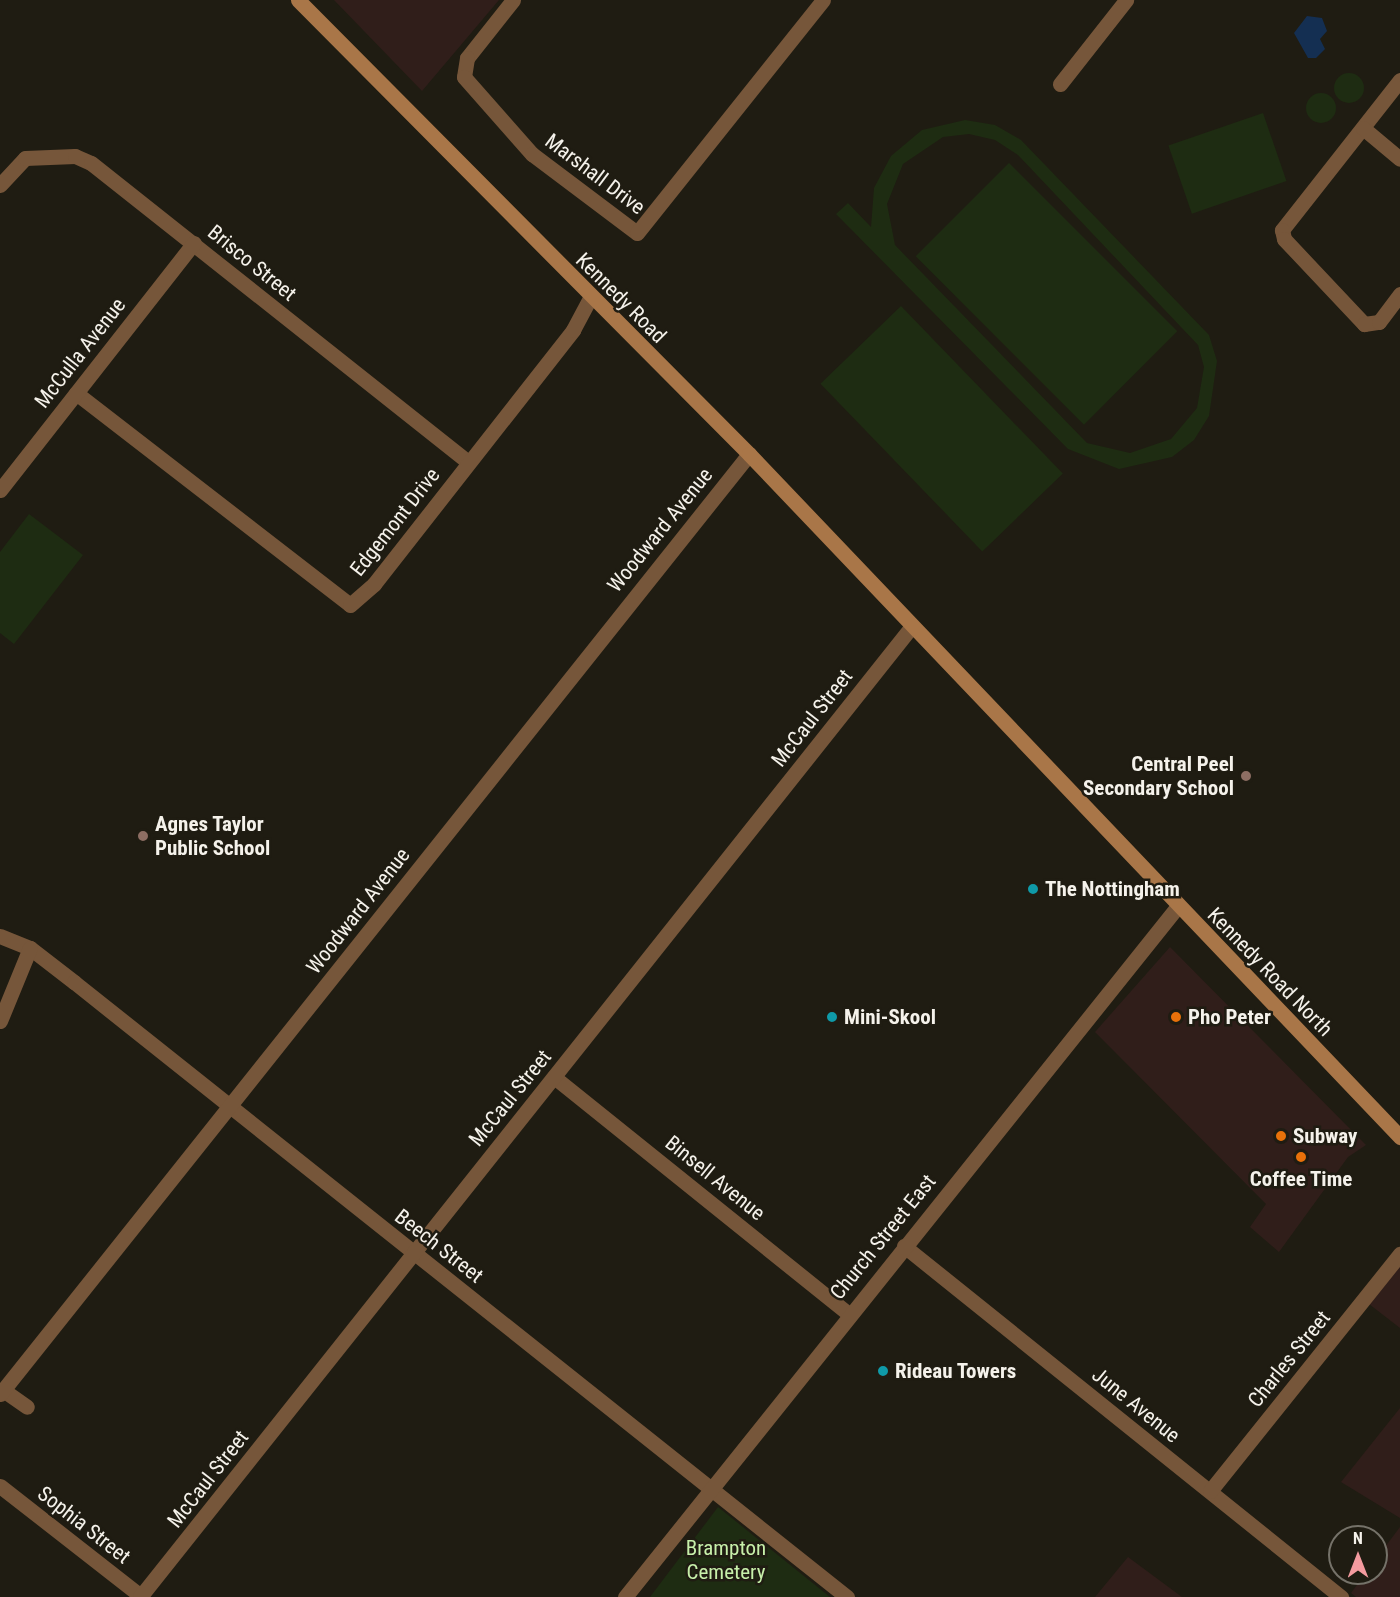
<!DOCTYPE html>
<style>
body{margin:0}
#map{position:relative;width:1400px;height:1597px;overflow:hidden;background:#1f1c12;font-family:"Roboto Condensed",sans-serif}
div>[style]{position:absolute}
.commercial>*{inset:0;background:#301e1a}
.green>*{inset:0;background:#1e2c12;transform-origin:0 0}
.round{border-radius:50%}
.water>*{inset:0;background:#142f52}
.street>*{height:15px;margin:-7.5px;padding:0 7.5px;transform-origin:7.5px;border-radius:7.5px;background:#76563a}
.secondary>*{height:15px;margin:-7.5px;padding:0 7.5px;transform-origin:7.5px;border-radius:7.5px;background:#a97648}
.dots>*{width:16px;height:16px;translate:-50% -50%;box-sizing:border-box;border:3px solid #1f1c12;border-radius:50%}
span{translate:-50% -50%;white-space:nowrap;text-align:center;line-height:1.15;-webkit-text-stroke:5px #1f1c12;paint-order:stroke}
.street-label{font-size:21px;color:#f5f2eb}
.poi-label{font-size:21px;color:#f5f2eb;font-weight:700}
.right{translate:-100% -50%;text-align:right}
.left{translate:0 -50%;text-align:left}
.park-label{font-size:21px;color:#c7f0aa}
.north{position:absolute;left:1328px;top:1525px;width:60px;height:60px;box-sizing:border-box;background:#1f1c12;border:2px solid #757269;border-radius:50%;rotate:0deg;font-size:16px;font-weight:700;line-height:24px;text-align:center;color:#f5f2eb}
.north::after{content:'';display:block;margin:auto;width:21px;height:27px;background:#f49b9f;clip-path:polygon(50% 0,100% 100%,50% 72%,0 100%)}
</style>
<div id="map">
<div class="commercial">
<i style="clip-path:polygon(334px 0,499px 0,422px 91px)"></i>
<i style="clip-path:polygon(1170px 947px,1366px 1145px,1348px 1157px,1279px 1252px,1250px 1227px,1266px 1204px,1095px 1032px)"></i>
<i style="clip-path:polygon(1400px 1266px,1400px 1328px,1369px 1304px)"></i>
<i style="clip-path:polygon(1400px 1408px,1400px 1518px,1341px 1482px)"></i>
<i style="clip-path:polygon(1400px 1527px,1400px 1597px,1356px 1597px,1351px 1593px,1366px 1573px,1376px 1573px,1376px 1559px)"></i>
<i style="clip-path:polygon(1128px 1557px,1182px 1597px,1095px 1597px)"></i>
</div>
<div class="green">
<i class="round" style="left:1334px;top:73px;width:30px;height:30px"></i>
<i class="round" style="left:1306px;top:93px;width:30px;height:30px"></i>
<i style="left:1263px;top:113px;width:72px;height:100px;rotate:71deg"></i>
<i style="clip-path:polygon(evenodd,965px 120px,995px 125px,1021px 140px,1209px 335px,1217px 361px,1209px 416px,1194px 440px,1172px 457px,1119px 469px,1068px 449px,836px 214px,848px 203px,871px 227px,874px 188px,891px 156px,922px 130px,965px 120px,969px 134px,995px 140px,1018px 155px,1198px 345px,1204px 367px,1197px 408px,1171px 439px,1130px 453px,1087px 443px,895px 245px,887px 204px,903px 164px,943px 137px,969px 134px)"></i>
<i style="left:1009px;top:163px;width:238px;height:132px;rotate:45deg"></i>
<i style="left:901px;top:306px;width:233px;height:112px;rotate:46deg"></i>
<i style="clip-path:polygon(29px 514px,83px 555px,14px 644px,0 633px,0 552px)"></i>
<i style="clip-path:polygon(718px 1507px,830px 1597px,650px 1597px)"></i>
</div>
<div class="water">
<i style="clip-path:polygon(1307px 16px,1322px 18px,1327px 31px,1320px 39px,1325px 49px,1316px 58px,1308px 58px,1294px 33px)"></i>
</div>
<div class="street">
<i style="left:513px;top:0;width:74px;rotate:128.4deg"></i>
<i style="left:467px;top:58px;width:19px;rotate:99deg"></i>
<i style="left:464px;top:77px;width:103px;rotate:48.6deg"></i>
<i style="left:532px;top:154px;width:131px;rotate:37deg"></i>
<i style="left:637px;top:233px;width:298px;rotate:-51.4deg"></i>
<i style="left:1400px;top:80px;width:191px;rotate:128.2deg"></i>
<i style="left:1282px;top:230px;width:9px;rotate:77deg"></i>
<i style="left:1284px;top:239px;width:117px;rotate:46.7deg"></i>
<i style="left:1364px;top:324px;width:15px;rotate:-8deg"></i>
<i style="left:1379px;top:322px;width:35px;rotate:-53deg"></i>
<i style="left:1060px;top:84px;width:107px;rotate:-51.8deg"></i>
<i style="left:1363px;top:128px;width:48px;rotate:40deg"></i>
<i style="left:0;top:185px;width:37px;rotate:-47deg"></i>
<i style="left:25px;top:158px;width:50px;rotate:-2.3deg"></i>
<i style="left:75px;top:156px;width:17px;rotate:24deg"></i>
<i style="left:91px;top:163px;width:481px;rotate:38.4deg"></i>
<i style="left:76px;top:393px;width:346px;rotate:37.7deg"></i>
<i style="left:350px;top:605px;width:32px;rotate:-41deg"></i>
<i style="left:374px;top:584px;width:323px;rotate:-51.9deg"></i>
<i style="left:573px;top:330px;width:36px;rotate:-62deg"></i>
<i style="left:0;top:490px;width:314px;rotate:-51.9deg"></i>
<i style="left:0;top:936px;width:32px;rotate:22deg"></i>
<i style="left:30px;top:948px;width:56px;rotate:37.7deg"></i>
<i style="left:74px;top:982px;width:988px;rotate:38.51deg"></i>
<i style="left:0;top:1021px;width:79px;rotate:-67.7deg"></i>
<i style="left:554px;top:1077px;width:377px;rotate:38.8deg"></i>
<i style="left:904px;top:1246px;width:561px;rotate:38.77deg"></i>
<i style="left:3px;top:1390px;width:29px;rotate:35deg"></i>
<i style="left:0;top:1394px;width:1202px;rotate:-51.45deg"></i>
<i style="left:0;top:1486px;width:180px;rotate:38deg"></i>
<i style="left:1210px;top:1491px;width:304px;rotate:-51.3deg"></i>
<i style="left:140px;top:1597px;width:1240px;rotate:-51.51deg"></i>
<i style="left:625px;top:1597px;width:885px;rotate:-51.33deg"></i>
</div>
<div class="secondary">
<i style="left:298px;top:0;width:640px;rotate:45.19deg"></i>
<i style="left:749px;top:454px;width:944px;rotate:46.37deg"></i>
</div>
<div class="dots">
<i style="left:1246px;top:776px;background:#8d6e63"></i>
<i style="left:143px;top:836px;background:#8d6e63"></i>
<i style="left:1033px;top:889px;background:#0f9aa8"></i>
<i style="left:832px;top:1017px;background:#0f9aa8"></i>
<i style="left:1176px;top:1017px;background:#e8710a"></i>
<i style="left:1281px;top:1136px;background:#e8710a"></i>
<i style="left:1301px;top:1157px;background:#e8710a"></i>
<i style="left:883px;top:1371px;background:#0f9aa8"></i>
</div>
<div class="street-label">
<span style="left:595px;top:174px;rotate:37deg">Marshall Drive</span>
<span style="left:252px;top:263px;rotate:39deg">Brisco Street</span>
<span style="left:621px;top:298px;rotate:45deg">Kennedy Road</span>
<span style="left:80px;top:353px;rotate:-52deg">McCulla Avenue</span>
<span style="left:395px;top:522px;rotate:-52deg">Edgemont Drive</span>
<span style="left:660px;top:530px;rotate:-51deg">Woodward Avenue</span>
<span style="left:812px;top:718px;rotate:-52deg">McCaul Street</span>
<span style="left:358px;top:911px;rotate:-52deg">Woodward Avenue</span>
<span style="left:1270px;top:972px;rotate:46deg">Kennedy Road North</span>
<span style="left:510px;top:1098px;rotate:-51deg">McCaul Street</span>
<span style="left:715px;top:1178px;rotate:39deg">Binsell Avenue</span>
<span style="left:883px;top:1237px;rotate:-51deg">Church Street East</span>
<span style="left:439px;top:1246px;rotate:38deg">Beech Street</span>
<span style="left:1289px;top:1359px;rotate:-51deg">Charles Street</span>
<span style="left:1136px;top:1405px;rotate:39deg">June Avenue</span>
<span style="left:208px;top:1479px;rotate:-52deg">McCaul Street</span>
<span style="left:84px;top:1525px;rotate:38deg">Sophia Street</span>
</div>
<div class="poi-label">
<span class="right" style="left:1234px;top:776px">Central Peel<br>Secondary School</span>
<span class="left" style="left:155px;top:836px">Agnes Taylor<br>Public School</span>
<span class="left" style="left:1045px;top:889px">The Nottingham</span>
<span class="left" style="left:844px;top:1017px">Mini-Skool</span>
<span class="left" style="left:1188px;top:1017px">Pho Peter</span>
<span class="left" style="left:1293px;top:1136px">Subway</span>
<span style="left:1301px;top:1179px">Coffee Time</span>
<span class="left" style="left:895px;top:1371px">Rideau Towers</span>
</div>
<div class="park-label">
<span style="left:726px;top:1560px">Brampton<br>Cemetery</span>
</div>
<div class="north">N</div>
</div>
